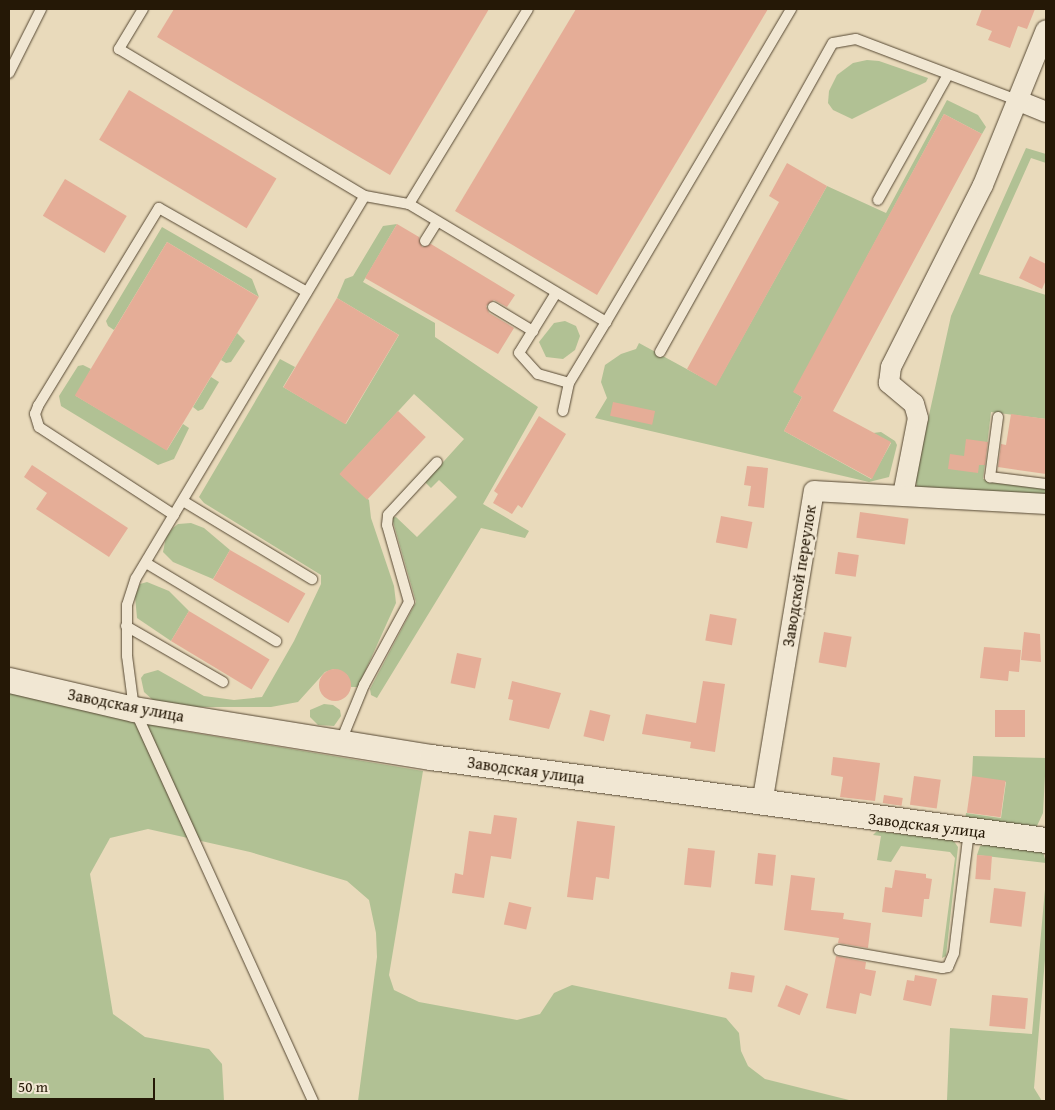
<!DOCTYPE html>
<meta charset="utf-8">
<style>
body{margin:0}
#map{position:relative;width:1055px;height:1110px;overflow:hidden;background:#e9dabb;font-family:"Gentium Book Plus",serif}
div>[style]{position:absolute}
.green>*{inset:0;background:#b1c194}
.building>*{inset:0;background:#e5ad97;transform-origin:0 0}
.round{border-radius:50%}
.roads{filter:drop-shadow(0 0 1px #564833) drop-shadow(0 0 1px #564833)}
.service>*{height:10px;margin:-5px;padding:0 5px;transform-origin:5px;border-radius:5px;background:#f1e7d3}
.minor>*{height:20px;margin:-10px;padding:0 10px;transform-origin:10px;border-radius:10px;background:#f1e7d3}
.tertiary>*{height:25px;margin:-12.5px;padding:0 12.5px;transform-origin:12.5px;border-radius:12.5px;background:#f1e7d3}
span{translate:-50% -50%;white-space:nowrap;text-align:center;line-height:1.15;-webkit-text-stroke:4px #f1e7d3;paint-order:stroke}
.street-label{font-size:16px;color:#251806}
.frame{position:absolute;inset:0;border:10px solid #251806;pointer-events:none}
.scale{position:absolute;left:10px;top:1078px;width:145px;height:22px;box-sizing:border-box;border:2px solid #251806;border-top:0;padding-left:6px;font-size:15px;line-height:18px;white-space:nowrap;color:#251806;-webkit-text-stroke:4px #f1e7d3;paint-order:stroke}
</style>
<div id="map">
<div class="green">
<i style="clip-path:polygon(867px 60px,879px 61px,928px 78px,926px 82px,852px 119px,833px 110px,828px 103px,829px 91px,837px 75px,853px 63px)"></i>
<i style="clip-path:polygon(947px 100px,978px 115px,986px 127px,982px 134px,944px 114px,794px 392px,802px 397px,784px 431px,871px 479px,891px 443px,873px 433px,881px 432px,895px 441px,897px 445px,889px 477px,869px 482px,595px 418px,607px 398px,601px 382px,605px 365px,621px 354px,636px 349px,639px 343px,716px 385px,827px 186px,886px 213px)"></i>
<i style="clip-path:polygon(1026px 148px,1046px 154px,1046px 163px,1031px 158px,979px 274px,1046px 295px,1046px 419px,991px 412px,983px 479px,1046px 488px,1046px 498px,917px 487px,915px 478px,951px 316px)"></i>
<i style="clip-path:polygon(397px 224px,363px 282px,435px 323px,435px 337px,538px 407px,483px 504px,529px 531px,525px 538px,481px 528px,377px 698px,371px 695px,370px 689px,416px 602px,392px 518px,396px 517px,417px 537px,457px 497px,439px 480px,431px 488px,425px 482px,464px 439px,414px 394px,340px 474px,369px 500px,371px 518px,394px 586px,396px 603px,358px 687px,351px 687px,347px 675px,334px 669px,325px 672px,298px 702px,271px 707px,193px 707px,154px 701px,144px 692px,141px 678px,144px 674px,158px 670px,204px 696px,234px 700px,262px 697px,294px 641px,321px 584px,321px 575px,204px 503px,199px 497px,280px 359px,295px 367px,283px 387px,346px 424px,399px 335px,337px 298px,345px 279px,353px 276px,383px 226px)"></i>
<i style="clip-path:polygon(162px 227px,252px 279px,259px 297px,167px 242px,114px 330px,108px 326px,106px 321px)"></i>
<i style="clip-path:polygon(565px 321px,576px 326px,580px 336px,575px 350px,563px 359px,546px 357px,539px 342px,554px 323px)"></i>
<i style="clip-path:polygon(237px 333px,245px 341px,231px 362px,226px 363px,221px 360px)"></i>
<i style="clip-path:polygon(83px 365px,91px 369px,76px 396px,167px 450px,183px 424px,189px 428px,174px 459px,158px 465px,61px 406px,59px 396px,78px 366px)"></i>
<i style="clip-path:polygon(211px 377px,219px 382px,203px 409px,198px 411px,193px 407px)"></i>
<i style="clip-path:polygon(191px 523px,204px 528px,230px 550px,213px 579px,173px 562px,163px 552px,166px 537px,173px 528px,178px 524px)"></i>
<i style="clip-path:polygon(147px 582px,169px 591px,189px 611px,171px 641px,137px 618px,135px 596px,140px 584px)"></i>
<i style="clip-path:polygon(9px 689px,183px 731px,423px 771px,389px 975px,394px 990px,419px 1002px,517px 1020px,540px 1014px,554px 993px,572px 985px,726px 1018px,739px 1033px,741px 1051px,748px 1066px,765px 1079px,853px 1101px,947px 1100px,950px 1028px,1032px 1034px,1046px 878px,1046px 948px,1034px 1088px,1042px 1101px,358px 1101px,377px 957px,376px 933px,369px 900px,347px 881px,250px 852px,148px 829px,110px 838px,90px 874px,113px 1014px,145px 1037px,209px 1049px,222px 1064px,224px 1101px,9px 1101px)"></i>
<i style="clip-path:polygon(324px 704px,333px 705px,340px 710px,341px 716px,334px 726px,318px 725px,310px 717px,310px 710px)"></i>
<i style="clip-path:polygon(973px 756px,1046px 758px,1043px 813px,1036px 828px,965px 821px,966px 813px,1001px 818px,1006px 782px,972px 777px)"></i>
<i style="clip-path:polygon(877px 831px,953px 840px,958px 847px,946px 956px,942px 958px,955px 858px,950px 852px,901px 846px,891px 862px,877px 860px,881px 836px,873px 835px)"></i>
<i style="clip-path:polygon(988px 844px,1043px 852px,1046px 863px,977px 855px,980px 846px)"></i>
</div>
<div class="building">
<i style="clip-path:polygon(174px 9px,489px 9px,390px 175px,157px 37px)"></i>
<i style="clip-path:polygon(576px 9px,768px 9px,597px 295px,455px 211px)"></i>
<i style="clip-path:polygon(982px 9px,1035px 9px,1027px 29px,1018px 26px,1010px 48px,988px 40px,992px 31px,976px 25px)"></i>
<i style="left:129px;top:90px;width:172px;height:58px;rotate:31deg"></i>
<i style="clip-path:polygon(944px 114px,982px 134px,833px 411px,891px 442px,872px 479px,784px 431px,802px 397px,793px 392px)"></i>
<i style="clip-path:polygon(787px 163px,827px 186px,716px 386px,687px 369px,779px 202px,769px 196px)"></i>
<i style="left:65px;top:179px;width:72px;height:43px;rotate:31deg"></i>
<i style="clip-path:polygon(397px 224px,419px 237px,422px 247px,431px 244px,515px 295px,507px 307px,494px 300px,486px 306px,489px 313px,514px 328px,498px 354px,365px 278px)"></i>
<i style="left:167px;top:242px;width:107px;height:179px;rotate:31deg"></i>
<i style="clip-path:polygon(1030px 256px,1046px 264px,1046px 280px,1042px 289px,1019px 278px)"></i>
<i style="left:337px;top:298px;width:72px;height:104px;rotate:31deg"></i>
<i style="left:613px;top:402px;width:43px;height:14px;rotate:12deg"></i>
<i style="left:398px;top:411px;width:38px;height:86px;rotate:43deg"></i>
<i style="clip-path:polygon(1011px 414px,1046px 419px,1046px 474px,998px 467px,1001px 444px,1006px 445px)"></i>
<i style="clip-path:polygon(539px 416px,566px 434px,522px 508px,518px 505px,512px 514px,493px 503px,498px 494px,494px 491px)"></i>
<i style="clip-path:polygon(966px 439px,988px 442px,985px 465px,979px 465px,978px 473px,948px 469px,950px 454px,964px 456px)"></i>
<i style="clip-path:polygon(32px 465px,128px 528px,109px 557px,36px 509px,47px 493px,24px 477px)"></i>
<i style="clip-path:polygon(747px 466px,768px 468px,764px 508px,748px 506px,751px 486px,744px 485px)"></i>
<i style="left:860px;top:512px;width:49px;height:26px;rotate:8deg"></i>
<i style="left:721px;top:516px;width:32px;height:27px;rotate:11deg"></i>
<i style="left:230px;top:550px;width:87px;height:34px;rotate:30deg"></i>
<i style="left:838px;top:552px;width:21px;height:22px;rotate:8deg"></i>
<i style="left:189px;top:611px;width:94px;height:35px;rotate:31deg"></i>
<i style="left:710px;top:614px;width:27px;height:27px;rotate:10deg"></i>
<i style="left:824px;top:632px;width:28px;height:31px;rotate:10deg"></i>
<i style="clip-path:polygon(1024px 632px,1040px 634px,1041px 662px,1021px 660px)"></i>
<i style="clip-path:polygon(984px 647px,1021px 650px,1019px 672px,1009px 671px,1008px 681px,980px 678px)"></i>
<i style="left:457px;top:653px;width:25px;height:31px;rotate:12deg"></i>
<i class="round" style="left:319px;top:669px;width:32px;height:32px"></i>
<i style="clip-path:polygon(512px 681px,561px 693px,549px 729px,509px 720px,513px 700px,508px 699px)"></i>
<i style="clip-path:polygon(703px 681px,725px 684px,715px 752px,690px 748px,691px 742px,642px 734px,646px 714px,696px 723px)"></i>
<i style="left:590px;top:710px;width:21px;height:27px;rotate:14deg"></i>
<i style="left:995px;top:710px;width:30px;height:27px"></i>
<i style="clip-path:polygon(833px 757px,880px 763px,875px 801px,840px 797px,843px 777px,831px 775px)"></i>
<i style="left:914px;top:776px;width:27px;height:29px;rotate:8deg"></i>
<i style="left:972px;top:776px;width:34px;height:37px;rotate:8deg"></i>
<i style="left:884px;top:795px;width:19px;height:8px;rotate:9deg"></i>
<i style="clip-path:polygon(494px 815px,517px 818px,511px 859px,491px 856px,484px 898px,452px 893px,455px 873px,463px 875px,469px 831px,491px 834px)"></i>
<i style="clip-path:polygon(577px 821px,615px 826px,609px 879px,596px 877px,593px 900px,567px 897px)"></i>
<i style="left:688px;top:848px;width:27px;height:37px;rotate:6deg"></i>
<i style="left:758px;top:853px;width:18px;height:31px;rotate:6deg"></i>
<i style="left:977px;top:855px;width:15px;height:24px;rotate:4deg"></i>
<i style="clip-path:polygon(895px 870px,926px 874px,926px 878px,932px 879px,929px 899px,924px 899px,922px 917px,882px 912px,885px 887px,892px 888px)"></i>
<i style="clip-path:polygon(791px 875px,815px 878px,811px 910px,844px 913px,843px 919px,871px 923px,868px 948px,838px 943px,839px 938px,784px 930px)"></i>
<i style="left:994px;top:888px;width:32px;height:35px;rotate:7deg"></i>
<i style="left:509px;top:902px;width:23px;height:23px;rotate:13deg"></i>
<i style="clip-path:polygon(836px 956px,866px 962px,865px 969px,876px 971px,871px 996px,860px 993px,856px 1014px,826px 1008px)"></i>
<i style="left:731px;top:972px;width:24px;height:17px;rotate:9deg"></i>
<i style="clip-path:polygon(915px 975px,937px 979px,931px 1006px,903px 1000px,907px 980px,914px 981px)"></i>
<i style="left:786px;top:985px;width:24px;height:23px;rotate:22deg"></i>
<i style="left:992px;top:995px;width:36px;height:31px;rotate:5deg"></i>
</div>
<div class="roads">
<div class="service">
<i style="left:143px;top:9px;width:47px;rotate:121deg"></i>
<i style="left:119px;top:49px;width:287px;rotate:30.9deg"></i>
<i style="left:9px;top:73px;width:72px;rotate:-63.4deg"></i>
<i style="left:878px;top:200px;width:143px;rotate:-60.8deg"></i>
<i style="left:409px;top:204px;width:230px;rotate:30.9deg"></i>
<i style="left:606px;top:322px;width:364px;rotate:-59.4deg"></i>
<i style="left:425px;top:241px;width:22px;rotate:-58deg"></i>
<i style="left:556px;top:293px;width:70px;rotate:121.7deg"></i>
<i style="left:519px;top:353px;width:28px;rotate:48deg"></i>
<i style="left:538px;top:374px;width:32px;rotate:16deg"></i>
<i style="left:569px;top:383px;width:71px;rotate:-58.8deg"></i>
<i style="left:493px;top:307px;width:47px;rotate:31deg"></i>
<i style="left:660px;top:352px;width:354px;rotate:-60.8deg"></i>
<i style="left:833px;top:43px;width:23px;rotate:-10deg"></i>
<i style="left:856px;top:39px;width:174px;rotate:20.8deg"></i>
<i style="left:563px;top:411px;width:29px;rotate:-78deg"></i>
<i style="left:998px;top:417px;width:61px;rotate:97.6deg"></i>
<i style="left:990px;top:477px;width:56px;rotate:7.1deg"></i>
<i style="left:183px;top:501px;width:151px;rotate:31.2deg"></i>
<i style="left:174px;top:515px;width:161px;rotate:-146.9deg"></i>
<i style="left:39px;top:427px;width:14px;rotate:-107deg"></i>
<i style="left:35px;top:414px;width:9px;rotate:-69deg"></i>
<i style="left:38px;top:406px;width:232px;rotate:-58.6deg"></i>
<i style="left:159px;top:208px;width:170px;rotate:29.6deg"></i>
<i style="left:146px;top:563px;width:152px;rotate:31deg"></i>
<i style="left:126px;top:626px;width:112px;rotate:30deg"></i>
<i style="left:341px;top:741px;width:61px;rotate:-67.7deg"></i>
<i style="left:364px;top:685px;width:94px;rotate:-61.5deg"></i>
<i style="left:409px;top:602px;width:80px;rotate:-105.9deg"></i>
<i style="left:387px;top:525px;width:10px;rotate:-84deg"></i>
<i style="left:388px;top:515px;width:72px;rotate:-47.2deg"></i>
<i style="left:839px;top:950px;width:105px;rotate:9.9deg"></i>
<i style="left:942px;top:968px;width:6px;rotate:-9deg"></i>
<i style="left:948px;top:967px;width:15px;rotate:-67deg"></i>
<i style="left:954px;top:953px;width:124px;rotate:-83deg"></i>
<i style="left:313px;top:1101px;width:431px;rotate:-114.5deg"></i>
<i style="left:134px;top:709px;width:53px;rotate:-97.5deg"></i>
<i style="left:127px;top:656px;width:51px;rotate:-90deg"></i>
<i style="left:127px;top:605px;width:28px;rotate:-72deg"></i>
<i style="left:136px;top:578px;width:445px;rotate:-59.1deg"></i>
<i style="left:365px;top:196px;width:45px;rotate:10.3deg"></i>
<i style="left:409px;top:204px;width:228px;rotate:-58.6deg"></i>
</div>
<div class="minor">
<i style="left:1019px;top:101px;width:29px;rotate:22deg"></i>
<i style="left:903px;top:495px;width:78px;rotate:-79deg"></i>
<i style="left:918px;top:418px;width:15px;rotate:-106deg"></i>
<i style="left:914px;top:404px;width:33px;rotate:-140deg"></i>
<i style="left:889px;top:383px;width:16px;rotate:-83deg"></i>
<i style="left:891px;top:367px;width:204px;rotate:-63.2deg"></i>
<i style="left:983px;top:185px;width:167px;rotate:-67.9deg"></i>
<i style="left:762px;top:804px;width:317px;rotate:-80.6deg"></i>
<i style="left:814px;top:491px;width:232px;rotate:3.2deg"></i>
</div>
<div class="tertiary">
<i style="left:9px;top:680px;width:128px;rotate:13.1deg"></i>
<i style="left:134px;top:709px;width:301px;rotate:9.2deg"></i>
<i style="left:431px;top:757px;width:621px;rotate:7.69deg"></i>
</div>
</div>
<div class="street-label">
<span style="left:799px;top:576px;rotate:-81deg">Заводской переулок</span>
<span style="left:126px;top:705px;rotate:11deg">Заводская улица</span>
<span style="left:526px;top:770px;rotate:8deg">Заводская улица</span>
<span style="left:927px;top:825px;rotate:7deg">Заводская улица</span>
</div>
<div class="frame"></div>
<div class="scale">50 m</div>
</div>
